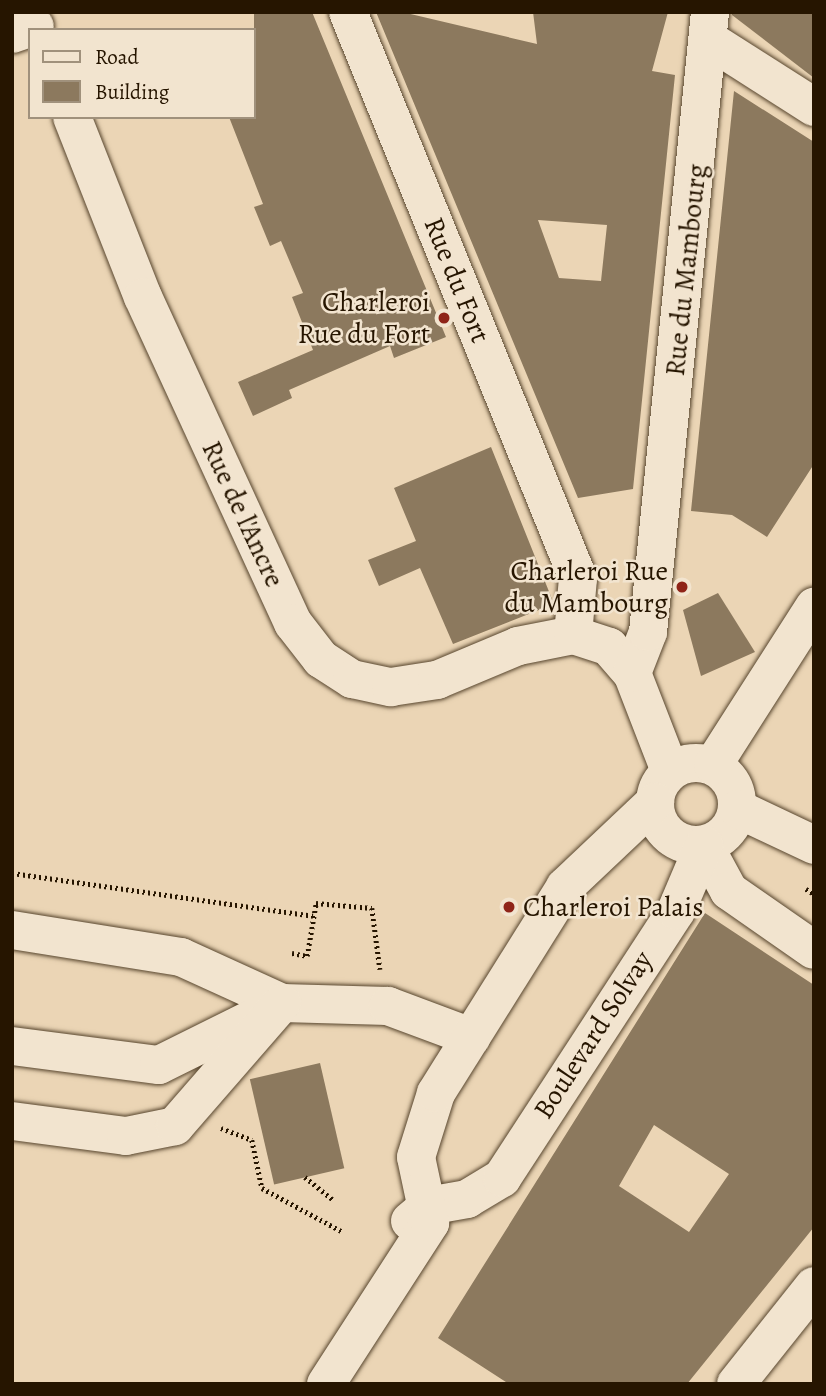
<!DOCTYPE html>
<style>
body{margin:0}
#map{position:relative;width:826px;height:1396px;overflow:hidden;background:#ebd5b5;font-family:Alegreya,serif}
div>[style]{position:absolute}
.building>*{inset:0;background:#8c795e;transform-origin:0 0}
.path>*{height:4.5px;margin-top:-2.25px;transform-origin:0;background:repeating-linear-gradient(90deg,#261500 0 2px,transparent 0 5.5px)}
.roads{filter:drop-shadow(0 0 2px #57452d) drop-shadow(0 0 2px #57452d)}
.minor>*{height:38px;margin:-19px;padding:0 19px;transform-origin:19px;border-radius:19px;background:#f2e4cf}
.minor>.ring{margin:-19px;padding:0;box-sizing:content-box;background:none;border:38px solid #f2e4cf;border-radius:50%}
.dots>*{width:19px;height:19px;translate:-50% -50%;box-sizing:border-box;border:4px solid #f2e4cf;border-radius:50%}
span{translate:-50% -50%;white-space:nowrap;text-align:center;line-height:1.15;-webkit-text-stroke:5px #f2e4cf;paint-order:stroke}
.street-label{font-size:28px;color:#261500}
.poi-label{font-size:28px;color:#261500}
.right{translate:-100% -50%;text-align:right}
.left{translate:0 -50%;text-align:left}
.frame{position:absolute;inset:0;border:14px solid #261500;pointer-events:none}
.legend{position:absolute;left:28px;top:28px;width:228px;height:91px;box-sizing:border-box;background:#f2e4cf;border:2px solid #a0917c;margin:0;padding:9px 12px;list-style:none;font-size:21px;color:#261500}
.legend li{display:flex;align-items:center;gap:14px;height:35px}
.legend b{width:35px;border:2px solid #a0917c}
</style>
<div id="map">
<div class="building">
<i style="clip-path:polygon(254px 12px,312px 12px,446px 337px,394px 358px,390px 346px,289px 390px,292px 398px,253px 416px,238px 382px,313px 350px,292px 297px,303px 293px,281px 241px,270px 246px,254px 207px,263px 204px,229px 117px,254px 117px)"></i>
<i style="clip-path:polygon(evenodd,376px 12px,402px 12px,537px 44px,533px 12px,668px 12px,652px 71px,675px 75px,633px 489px,578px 498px,376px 12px,538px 220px,607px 225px,601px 281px,559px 278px,538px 220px)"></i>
<i style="clip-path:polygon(732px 12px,814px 12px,814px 78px,732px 15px)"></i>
<i style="clip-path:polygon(734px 91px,814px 142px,814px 464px,767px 537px,732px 515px,691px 511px)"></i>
<i style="clip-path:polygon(491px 447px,554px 604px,453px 644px,420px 568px,379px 586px,368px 560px,416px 541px,394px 488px)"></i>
<i style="clip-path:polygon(718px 593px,755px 652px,701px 676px,683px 610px)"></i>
<i style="clip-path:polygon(evenodd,705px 913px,814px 985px,814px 1227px,687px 1384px,509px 1384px,438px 1338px,705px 913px,654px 1125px,729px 1174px,689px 1232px,619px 1186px,654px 1125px)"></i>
<i style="left:320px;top:1063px;width:108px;height:72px;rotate:77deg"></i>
</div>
<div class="path">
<i style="left:12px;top:873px;width:304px;rotate:8.1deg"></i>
<i style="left:806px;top:889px;width:9px;rotate:32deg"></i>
<i style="left:292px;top:953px;width:15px;rotate:11deg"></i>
<i style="left:307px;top:956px;width:54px;rotate:-80.4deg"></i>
<i style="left:316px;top:903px;width:56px;rotate:5.1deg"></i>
<i style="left:372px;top:908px;width:62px;rotate:82.5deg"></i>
<i style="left:221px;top:1128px;width:33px;rotate:21deg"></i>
<i style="left:252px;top:1140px;width:49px;rotate:78.2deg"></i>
<i style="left:262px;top:1188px;width:92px;rotate:28.5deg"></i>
<i style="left:305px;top:1177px;width:38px;rotate:39deg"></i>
</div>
<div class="roads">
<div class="minor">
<i style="left:348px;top:12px;width:611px;rotate:67.89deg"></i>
<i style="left:578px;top:578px;width:57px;rotate:95deg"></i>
<i style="left:12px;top:34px;width:24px;rotate:-19deg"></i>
<i style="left:709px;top:40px;width:125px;rotate:32.5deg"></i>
<i style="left:72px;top:117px;width:193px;rotate:68.5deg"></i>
<i style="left:143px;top:297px;width:359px;rotate:65.3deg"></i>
<i style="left:293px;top:623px;width:46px;rotate:52.1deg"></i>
<i style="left:321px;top:659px;width:37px;rotate:33deg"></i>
<i style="left:352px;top:679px;width:40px;rotate:12deg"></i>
<i style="left:391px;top:687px;width:47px;rotate:-8.7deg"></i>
<i style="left:437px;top:680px;width:88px;rotate:-22.8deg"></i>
<i style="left:518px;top:646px;width:56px;rotate:-11.3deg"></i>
<i style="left:573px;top:635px;width:38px;rotate:18deg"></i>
<i style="left:609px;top:647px;width:35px;rotate:49deg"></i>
<i style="left:632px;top:673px;width:105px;rotate:68.8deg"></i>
<i style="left:632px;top:673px;width:44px;rotate:-68.7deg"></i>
<i style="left:648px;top:632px;width:623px;rotate:-84.29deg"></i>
<i class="ring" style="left:655px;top:763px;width:44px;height:44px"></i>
<i style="left:713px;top:765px;width:188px;rotate:-57.4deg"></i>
<i style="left:738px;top:809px;width:84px;rotate:25.3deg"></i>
<i style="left:704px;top:845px;width:52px;rotate:61.5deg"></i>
<i style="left:729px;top:891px;width:103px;rotate:34.8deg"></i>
<i style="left:12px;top:930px;width:171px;rotate:9.1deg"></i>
<i style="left:181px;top:957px;width:111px;rotate:24.5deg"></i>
<i style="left:282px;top:1003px;width:106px;rotate:1.6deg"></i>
<i style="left:388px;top:1006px;width:89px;rotate:20.5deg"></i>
<i style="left:12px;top:1046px;width:148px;rotate:7.4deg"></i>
<i style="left:159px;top:1065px;width:122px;rotate:-26.4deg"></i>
<i style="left:12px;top:1121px;width:115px;rotate:7.5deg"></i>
<i style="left:126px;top:1136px;width:50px;rotate:-11.5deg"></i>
<i style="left:175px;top:1126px;width:163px;rotate:-49deg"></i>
<i style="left:410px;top:1221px;width:23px;rotate:-40deg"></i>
<i style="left:428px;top:1206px;width:40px;rotate:-10deg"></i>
<i style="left:467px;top:1199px;width:41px;rotate:-31deg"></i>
<i style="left:502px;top:1178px;width:319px;rotate:-56.9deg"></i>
<i style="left:676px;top:911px;width:72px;rotate:-67deg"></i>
<i style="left:326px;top:1384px;width:192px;rotate:-57.1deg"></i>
<i style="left:430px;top:1223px;width:67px;rotate:-102deg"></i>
<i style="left:416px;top:1157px;width:67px;rotate:-72.6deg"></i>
<i style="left:436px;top:1093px;width:243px;rotate:-57.9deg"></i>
<i style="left:565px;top:887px;width:124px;rotate:-43.4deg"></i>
<i style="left:736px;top:1384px;width:125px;rotate:-51.5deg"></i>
</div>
</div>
<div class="dots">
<i style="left:444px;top:318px;background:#8f2418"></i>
<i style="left:682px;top:587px;background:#8f2418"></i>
<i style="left:509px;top:907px;background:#8f2418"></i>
</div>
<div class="street-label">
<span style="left:686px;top:270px;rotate:-84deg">Rue du Mambourg</span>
<span style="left:457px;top:280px;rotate:68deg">Rue du Fort</span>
<span style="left:243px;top:514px;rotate:65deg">Rue de l'Ancre</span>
<span style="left:593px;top:1035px;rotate:-57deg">Boulevard Solvay</span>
</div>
<div class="poi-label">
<span class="right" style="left:430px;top:318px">Charleroi<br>Rue du Fort</span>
<span class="right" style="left:668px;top:587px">Charleroi Rue<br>du Mambourg</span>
<span class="left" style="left:523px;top:907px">Charleroi Palais</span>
</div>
<div class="frame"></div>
<ul class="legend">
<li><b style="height:9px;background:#f2e4cf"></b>Road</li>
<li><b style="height:19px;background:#8c795e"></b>Building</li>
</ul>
</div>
